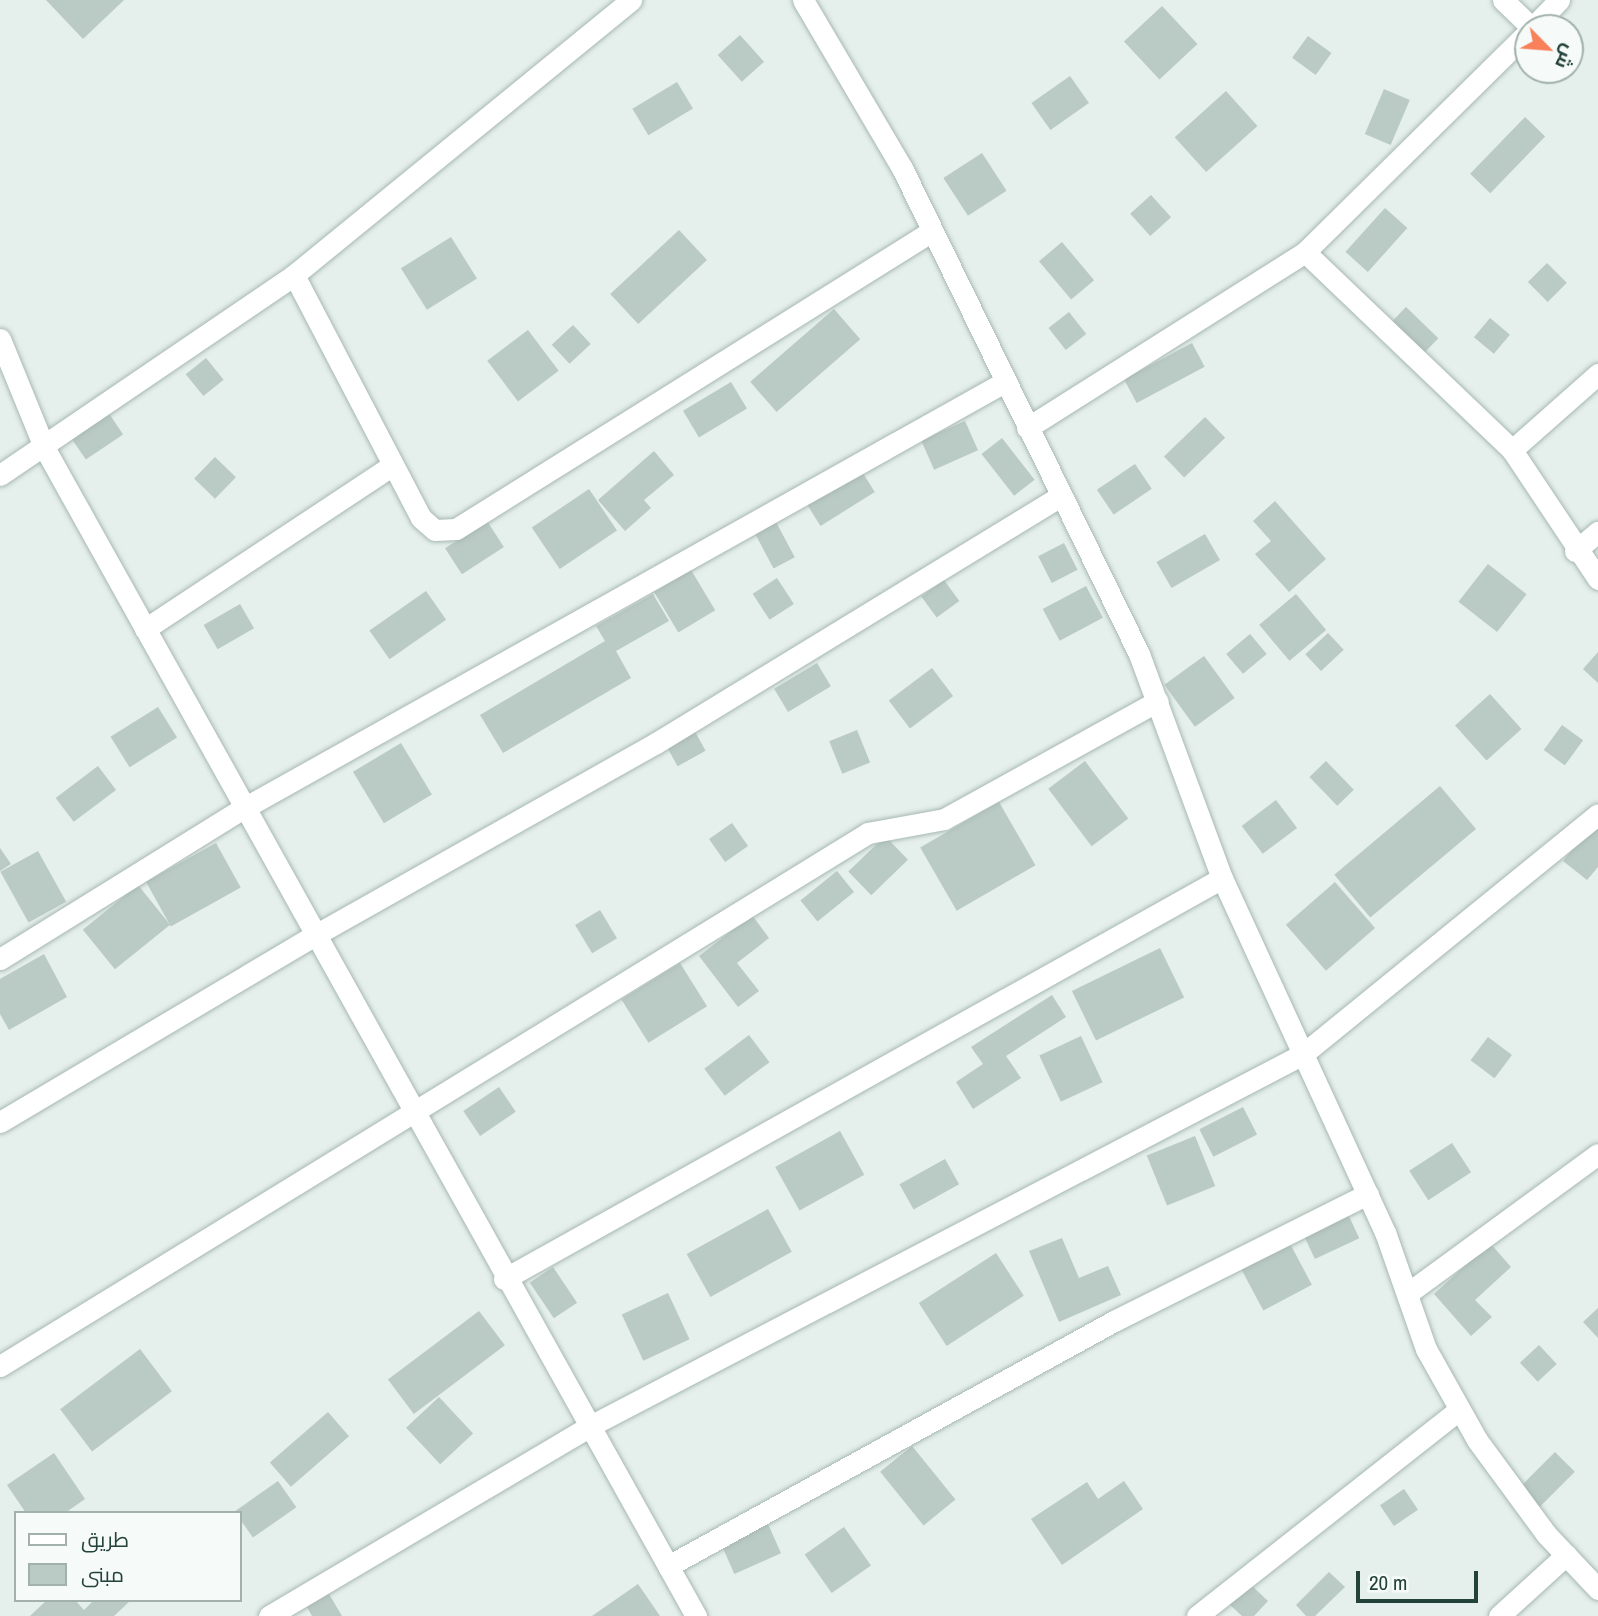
<!DOCTYPE html>
<meta charset="utf-8">
<style>
body{margin:0}
#map{position:relative;width:1598px;height:1616px;overflow:hidden;background:#e5efeb;font-family:"Archivo Narrow",Cairo,sans-serif}
div>[style]{position:absolute}
.building>*{inset:0;background:#bacac4;transform-origin:0 0}
.roads{filter:drop-shadow(0 0 2px #a7b8b2) drop-shadow(0 0 2px #a7b8b2)}
.minor>*{height:21px;margin:-10.5px;padding:0 10.5px;transform-origin:10.5px;border-radius:10.5px;background:#fff}
span{translate:-50% -50%;white-space:nowrap;text-align:center;line-height:1.15;-webkit-text-stroke:7px #f6fbf9;paint-order:stroke}
.legend{position:absolute;left:14px;top:1511px;width:228px;height:91px;box-sizing:border-box;background:#f6fbf9;border:2px solid #a2b1ad;margin:0;padding:9px 12px;list-style:none;font-size:21px;color:#23423a}
.legend li{display:flex;align-items:center;gap:14px;height:35px}
.legend b{width:35px;border:2px solid #a2b1ad}
.north{position:absolute;left:1514px;top:14px;width:70px;height:70px;box-sizing:border-box;background:#f6fbf9;border:2px solid #a2b1ad;border-radius:50%;rotate:115deg;font-size:19px;font-weight:700;line-height:28px;text-align:center;color:#23423a}
.north::after{content:'';display:block;margin:auto;width:24px;height:32px;background:#f8805a;clip-path:polygon(50% 0,100% 100%,50% 72%,0 100%)}
.scale{position:absolute;left:1356px;top:1571px;width:122px;height:32px;box-sizing:border-box;border:4px solid #23423a;border-top:0;padding-left:9px;font-size:21px;line-height:24px;white-space:nowrap;color:#23423a;-webkit-text-stroke:5px #f6fbf9;paint-order:stroke}
</style>
<div id="map">
<div class="building">
<i style="clip-path:polygon(46px 0,124px 0,83px 39px)"></i>
<i style="left:1162px;top:6px;width:52px;height:52px;rotate:47deg"></i>
<i style="left:740px;top:35px;width:36px;height:30px;rotate:48deg"></i>
<i style="left:1308px;top:36px;width:29px;height:27px;rotate:36deg"></i>
<i style="left:1070px;top:76px;width:33px;height:47px;rotate:55deg"></i>
<i style="left:677px;top:82px;width:31px;height:52px;rotate:59deg"></i>
<i style="left:1384px;top:89px;width:28px;height:49px;rotate:23deg"></i>
<i style="left:1226px;top:91px;width:47px;height:69px;rotate:48deg"></i>
<i style="left:1525px;top:117px;width:28px;height:79px;rotate:44deg"></i>
<i style="left:982px;top:153px;width:45px;height:46px;rotate:57deg"></i>
<i style="left:1151px;top:195px;width:30px;height:28px;rotate:48deg"></i>
<i style="left:1385px;top:208px;width:30px;height:59px;rotate:42deg"></i>
<i style="left:679px;top:230px;width:41px;height:94px;rotate:47deg"></i>
<i style="left:451px;top:237px;width:49px;height:59px;rotate:58deg"></i>
<i style="left:1062px;top:242px;width:50px;height:30px;rotate:50deg"></i>
<i style="left:1547px;top:263px;width:28px;height:27px;rotate:45deg"></i>
<i style="left:1406px;top:307px;width:45px;height:22px;rotate:44deg"></i>
<i style="left:834px;top:309px;width:40px;height:111px;rotate:49deg"></i>
<i style="left:1069px;top:312px;width:28px;height:26px;rotate:52deg"></i>
<i style="left:1490px;top:318px;width:26px;height:25px;rotate:40deg"></i>
<i style="left:573px;top:325px;width:26px;height:29px;rotate:47deg"></i>
<i style="left:528px;top:330px;width:51px;height:51px;rotate:53deg"></i>
<i style="left:1192px;top:343px;width:27px;height:77px;rotate:62deg"></i>
<i style="left:206px;top:358px;width:28px;height:26px;rotate:51deg"></i>
<i style="left:731px;top:382px;width:31px;height:56px;rotate:59deg"></i>
<i style="left:108px;top:412px;width:27px;height:45px;rotate:56deg"></i>
<i style="left:1205px;top:417px;width:29px;height:57px;rotate:46deg"></i>
<i style="left:965px;top:421px;width:32px;height:48px;rotate:66deg"></i>
<i style="left:1002px;top:438px;width:53px;height:26px;rotate:52deg"></i>
<i style="clip-path:polygon(654px 451px,674px 475px,644px 500px,651px 508px,625px 531px,598px 500px)"></i>
<i style="left:215px;top:457px;width:29px;height:30px;rotate:44deg"></i>
<i style="left:1135px;top:464px;width:30px;height:46px;rotate:56deg"></i>
<i style="left:861px;top:470px;width:26px;height:64px;rotate:58deg"></i>
<i style="left:589px;top:489px;width:50px;height:69px;rotate:56deg"></i>
<i style="clip-path:polygon(1275px 501px,1326px 559px,1289px 592px,1255px 554px,1271px 541px,1253px 521px)"></i>
<i style="left:487px;top:521px;width:31px;height:50px;rotate:57deg"></i>
<i style="left:776px;top:522px;width:40px;height:24px;rotate:62deg"></i>
<i style="left:1205px;top:534px;width:30px;height:56px;rotate:60deg"></i>
<i style="left:1064px;top:543px;width:30px;height:29px;rotate:63deg"></i>
<i style="left:1488px;top:564px;width:49px;height:48px;rotate:38deg"></i>
<i style="left:691px;top:570px;width:47px;height:43px;rotate:59deg"></i>
<i style="left:777px;top:578px;width:31px;height:29px;rotate:57deg"></i>
<i style="left:944px;top:580px;width:26px;height:28px;rotate:54deg"></i>
<i style="left:1086px;top:586px;width:36px;height:49px;rotate:62deg"></i>
<i style="left:426px;top:591px;width:35px;height:69px;rotate:55deg"></i>
<i style="clip-path:polygon(653px 594px,669px 621px,616px 651px,631px 678px,503px 753px,480px 715px,605px 641px,596px 626px)"></i>
<i style="left:1296px;top:594px;width:47px;height:48px;rotate:50deg"></i>
<i style="left:240px;top:604px;width:28px;height:42px;rotate:60deg"></i>
<i style="left:1328px;top:633px;width:23px;height:31px;rotate:47deg"></i>
<i style="left:1250px;top:634px;width:26px;height:31px;rotate:50deg"></i>
<i style="clip-path:polygon(1598px 652px,1598px 683px,1583px 669px)"></i>
<i style="left:1204px;top:656px;width:52px;height:49px;rotate:54deg"></i>
<i style="left:817px;top:663px;width:27px;height:50px;rotate:59deg"></i>
<i style="left:932px;top:668px;width:35px;height:54px;rotate:53deg"></i>
<i style="left:1490px;top:694px;width:47px;height:47px;rotate:48deg"></i>
<i style="left:158px;top:707px;width:36px;height:56px;rotate:58deg"></i>
<i style="left:1562px;top:725px;width:26px;height:31px;rotate:36deg"></i>
<i style="left:693px;top:728px;width:26px;height:32px;rotate:61deg"></i>
<i style="left:857px;top:730px;width:35px;height:30px;rotate:68deg"></i>
<i style="left:401px;top:743px;width:60px;height:56px;rotate:59deg"></i>
<i style="left:1085px;top:761px;width:72px;height:46px;rotate:53deg"></i>
<i style="left:1326px;top:761px;width:40px;height:23px;rotate:46deg"></i>
<i style="left:98px;top:766px;width:30px;height:53px;rotate:53deg"></i>
<i style="left:1440px;top:786px;width:56px;height:138px;rotate:50deg"></i>
<i style="left:1276px;top:800px;width:35px;height:43px;rotate:53deg"></i>
<i style="left:999px;top:802px;width:73px;height:91px;rotate:60deg"></i>
<i style="clip-path:polygon(1598px 818px,1598px 867px,1587px 880px,1563px 861px)"></i>
<i style="left:732px;top:823px;width:28px;height:28px;rotate:55deg"></i>
<i style="left:885px;top:836px;width:33px;height:51px;rotate:46deg"></i>
<i style="left:216px;top:843px;width:51px;height:80px;rotate:61deg"></i>
<i style="clip-path:polygon(0 848px,11px 864px,0 871px)"></i>
<i style="left:38px;top:851px;width:58px;height:43px;rotate:61deg"></i>
<i style="left:837px;top:871px;width:27px;height:47px;rotate:51deg"></i>
<i style="left:1335px;top:882px;width:61px;height:65px;rotate:49deg"></i>
<i style="left:138px;top:885px;width:51px;height:71px;rotate:51deg"></i>
<i style="left:600px;top:910px;width:33px;height:29px;rotate:59deg"></i>
<i style="clip-path:polygon(752px 915px,769px 938px,737px 963px,759px 991px,738px 1007px,699px 956px)"></i>
<i style="left:1160px;top:948px;width:55px;height:98px;rotate:64deg"></i>
<i style="clip-path:polygon(44px 954px,67px 997px,9px 1030px,0 1014px,0 979px)"></i>
<i style="left:680px;top:963px;width:51px;height:69px;rotate:58deg"></i>
<i style="clip-path:polygon(1052px 995px,1066px 1017px,1006px 1056px,1021px 1078px,973px 1109px,956px 1082px,983px 1064px,971px 1047px)"></i>
<i style="left:749px;top:1035px;width:34px;height:56px;rotate:53deg"></i>
<i style="left:1081px;top:1036px;width:51px;height:46px;rotate:65deg"></i>
<i style="left:1488px;top:1037px;width:30px;height:29px;rotate:37deg"></i>
<i style="left:499px;top:1087px;width:30px;height:43px;rotate:56deg"></i>
<i style="left:1243px;top:1107px;width:31px;height:49px;rotate:63deg"></i>
<i style="left:840px;top:1131px;width:50px;height:74px;rotate:61deg"></i>
<i style="left:1195px;top:1136px;width:54px;height:52px;rotate:68deg"></i>
<i style="left:1452px;top:1143px;width:35px;height:51px;rotate:57deg"></i>
<i style="left:945px;top:1159px;width:29px;height:52px;rotate:61deg"></i>
<i style="left:768px;top:1209px;width:49px;height:93px;rotate:61deg"></i>
<i style="left:1347px;top:1212px;width:29px;height:49px;rotate:65deg"></i>
<i style="clip-path:polygon(1062px 1238px,1079px 1278px,1108px 1266px,1121px 1295px,1059px 1322px,1029px 1251px)"></i>
<i style="left:1287px;top:1238px;width:53px;height:55px;rotate:62deg"></i>
<i style="clip-path:polygon(1490px 1243px,1511px 1267px,1475px 1300px,1492px 1317px,1471px 1336px,1434px 1294px)"></i>
<i style="left:996px;top:1253px;width:51px;height:92px;rotate:57deg"></i>
<i style="left:553px;top:1267px;width:43px;height:28px;rotate:56deg"></i>
<i style="left:668px;top:1293px;width:51px;height:51px;rotate:65deg"></i>
<i style="clip-path:polygon(1598px 1308px,1598px 1338px,1583px 1322px)"></i>
<i style="left:479px;top:1311px;width:43px;height:114px;rotate:53deg"></i>
<i style="left:1539px;top:1345px;width:26px;height:26px;rotate:47deg"></i>
<i style="left:140px;top:1349px;width:53px;height:100px;rotate:53deg"></i>
<i style="left:439px;top:1397px;width:50px;height:45px;rotate:47deg"></i>
<i style="left:328px;top:1412px;width:32px;height:77px;rotate:49deg"></i>
<i style="left:912px;top:1446px;width:69px;height:41px;rotate:51deg"></i>
<i style="left:1555px;top:1452px;width:28px;height:53px;rotate:45deg"></i>
<i style="clip-path:polygon(54px 1453px,85px 1499px,65px 1513px,26px 1513px,7px 1485px)"></i>
<i style="left:278px;top:1481px;width:32px;height:53px;rotate:55deg"></i>
<i style="clip-path:polygon(1124px 1481px,1143px 1509px,1062px 1565px,1031px 1519px,1087px 1482px,1098px 1499px)"></i>
<i style="left:1404px;top:1489px;width:25px;height:29px;rotate:56deg"></i>
<i style="left:768px;top:1524px;width:32px;height:51px;rotate:66deg"></i>
<i style="left:844px;top:1527px;width:47px;height:48px;rotate:55deg"></i>
<i style="clip-path:polygon(1329px 1572px,1345px 1587px,1315px 1616px,1306px 1616px,1296px 1605px)"></i>
<i style="clip-path:polygon(1249px 1583px,1268px 1601px,1254px 1616px,1242px 1616px,1229px 1604px)"></i>
<i style="clip-path:polygon(638px 1584px,660px 1616px,592px 1616px)"></i>
<i style="clip-path:polygon(329px 1594px,342px 1616px,312px 1616px,307px 1607px)"></i>
<i style="clip-path:polygon(47px 1600px,75px 1600px,84px 1610px,94px 1600px,131px 1600px,114px 1616px,30px 1616px)"></i>
</div>
<div class="roads">
<div class="minor">
<i style="left:803px;top:0;width:195px;rotate:59.5deg"></i>
<i style="left:902px;top:168px;width:541px;rotate:64deg"></i>
<i style="left:1139px;top:654px;width:239px;rotate:69.7deg"></i>
<i style="left:1222px;top:878px;width:390px;rotate:65.3deg"></i>
<i style="left:1385px;top:1232px;width:124px;rotate:70.7deg"></i>
<i style="left:1426px;top:1349px;width:104px;rotate:60.7deg"></i>
<i style="left:1477px;top:1440px;width:117px;rotate:53.7deg"></i>
<i style="left:1546px;top:1534px;width:76px;rotate:46.6deg"></i>
<i style="left:1503px;top:0;width:40px;rotate:44deg"></i>
<i style="left:1532px;top:28px;width:39px;rotate:-46deg"></i>
<i style="left:1305px;top:252px;width:286px;rotate:43.7deg"></i>
<i style="left:1512px;top:450px;width:155px;rotate:56.3deg"></i>
<i style="left:294px;top:275px;width:274px;rotate:62.4deg"></i>
<i style="left:421px;top:518px;width:18px;rotate:41deg"></i>
<i style="left:435px;top:530px;width:21px;rotate:-3deg"></i>
<i style="left:456px;top:529px;width:562px;rotate:-32.05deg"></i>
<i style="left:0;top:339px;width:117px;rotate:67.8deg"></i>
<i style="left:44px;top:447px;width:1339px;rotate:60.85deg"></i>
<i style="left:1027px;top:428px;width:329px;rotate:-32.3deg"></i>
<i style="left:1305px;top:252px;width:313px;rotate:-44.6deg"></i>
<i style="left:1512px;top:450px;width:115px;rotate:-41.5deg"></i>
<i style="left:0;top:475px;width:356px;rotate:-34.2deg"></i>
<i style="left:294px;top:275px;width:435px;rotate:-39.2deg"></i>
<i style="left:1575px;top:551px;width:30px;rotate:-40deg"></i>
<i style="left:145px;top:629px;width:297px;rotate:-33.5deg"></i>
<i style="left:0;top:959px;width:287px;rotate:-31.8deg"></i>
<i style="left:244px;top:808px;width:873px;rotate:-29.26deg"></i>
<i style="left:0;top:1122px;width:369px;rotate:-30.7deg"></i>
<i style="left:317px;top:934px;width:389px;rotate:-29.4deg"></i>
<i style="left:656px;top:743px;width:474px;rotate:-31.4deg"></i>
<i style="left:504px;top:1279px;width:822px;rotate:-29.18deg"></i>
<i style="left:1408px;top:1293px;width:235px;rotate:-36.2deg"></i>
<i style="left:0;top:1366px;width:1019px;rotate:-31.55deg"></i>
<i style="left:868px;top:833px;width:77px;rotate:-10.4deg"></i>
<i style="left:944px;top:819px;width:244px;rotate:-28.9deg"></i>
<i style="left:668px;top:1566px;width:509px;rotate:-28.78deg"></i>
<i style="left:1114px;top:1321px;width:284px;rotate:-26.6deg"></i>
<i style="left:269px;top:1616px;width:373px;rotate:-30.6deg"></i>
<i style="left:590px;top:1426px;width:804px;rotate:-27.55deg"></i>
<i style="left:1303px;top:1054px;width:380px;rotate:-39.1deg"></i>
<i style="left:1197px;top:1616px;width:333px;rotate:-38.2deg"></i>
<i style="left:1499px;top:1616px;width:91px;rotate:-42.3deg"></i>
</div>
</div>
<ul class="legend">
<li><b style="height:9px;background:#fff"></b>طريق</li>
<li><b style="height:19px;background:#bacac4"></b>مبنى</li>
</ul>
<div class="north">ش</div>
<div class="scale">20 m</div>
</div>
